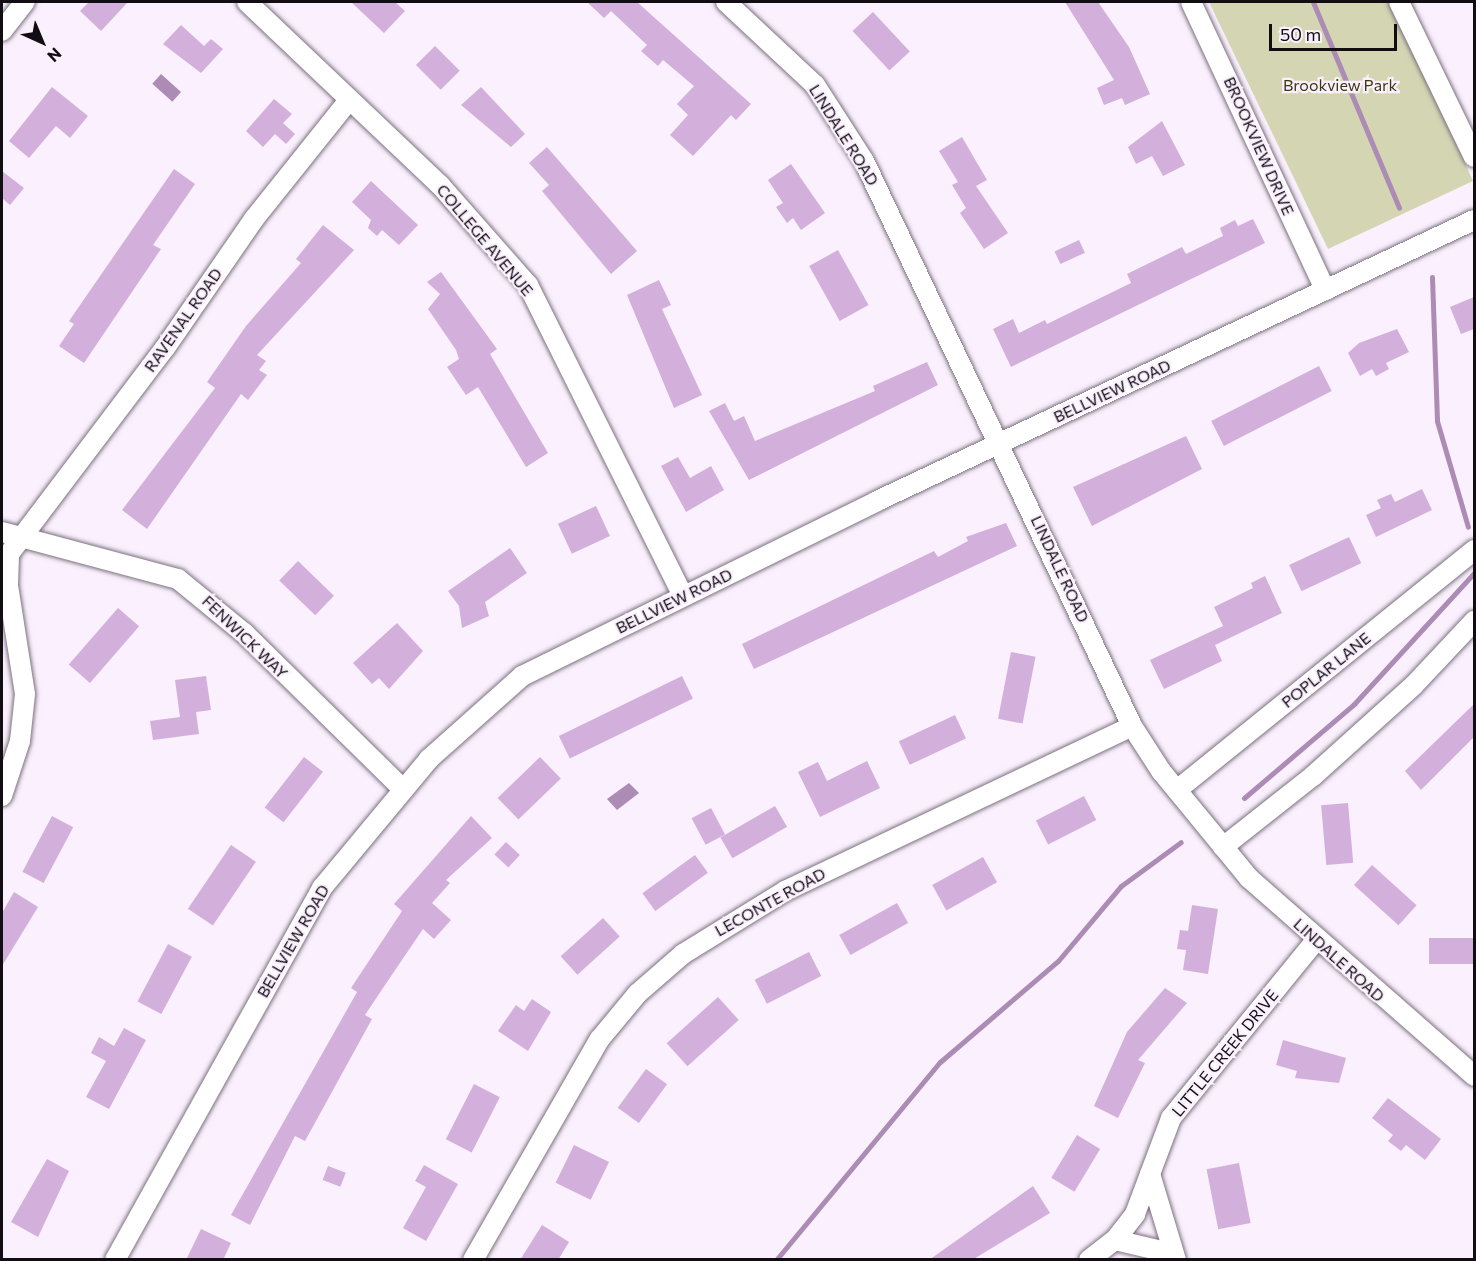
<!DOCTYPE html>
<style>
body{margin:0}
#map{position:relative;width:1476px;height:1261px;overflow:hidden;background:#fbf0fe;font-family:Commissioner,sans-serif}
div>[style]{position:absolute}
.green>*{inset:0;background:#d4d6b3}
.water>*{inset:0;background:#ac8bb5;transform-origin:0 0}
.stream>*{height:5px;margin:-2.5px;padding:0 2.5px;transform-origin:2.5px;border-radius:2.5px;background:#ac8bb5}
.building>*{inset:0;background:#d2b0db;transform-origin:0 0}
.roads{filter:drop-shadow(0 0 2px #7b717e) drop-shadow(0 0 2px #7b717e)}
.minor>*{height:20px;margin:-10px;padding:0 10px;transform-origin:10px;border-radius:10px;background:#fff}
span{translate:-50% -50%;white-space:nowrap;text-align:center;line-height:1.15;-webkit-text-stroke:4.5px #fbf0fe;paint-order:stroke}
.park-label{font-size:16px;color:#38390f}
.street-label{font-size:16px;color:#110d12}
.frame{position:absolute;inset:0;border:3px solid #110d12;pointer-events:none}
.north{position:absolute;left:12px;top:12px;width:60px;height:60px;-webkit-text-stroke:4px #fbf0fe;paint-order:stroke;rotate:136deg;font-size:16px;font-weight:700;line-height:24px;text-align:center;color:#110d12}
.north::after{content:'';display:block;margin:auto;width:21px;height:27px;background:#110d12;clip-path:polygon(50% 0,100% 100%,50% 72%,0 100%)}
.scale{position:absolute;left:1269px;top:24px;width:128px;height:27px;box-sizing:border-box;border:3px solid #110d12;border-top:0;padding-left:8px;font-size:18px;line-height:21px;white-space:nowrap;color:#110d12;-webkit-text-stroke:4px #fbf0fe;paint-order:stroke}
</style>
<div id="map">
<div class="green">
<i style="clip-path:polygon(1209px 2px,1392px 2px,1473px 181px,1328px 249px)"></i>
</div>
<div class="water">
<i style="left:161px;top:74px;width:27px;height:13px;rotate:42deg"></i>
<i style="clip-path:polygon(629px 783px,639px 793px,617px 810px,607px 799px)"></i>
</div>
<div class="stream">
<i style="left:1313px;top:2px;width:223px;rotate:67.3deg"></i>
<i style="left:1432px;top:277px;width:144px;rotate:88deg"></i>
<i style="left:1437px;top:421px;width:110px;rotate:73.7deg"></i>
<i style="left:1244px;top:798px;width:145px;rotate:-40.5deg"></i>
<i style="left:1354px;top:704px;width:178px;rotate:-47.5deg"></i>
<i style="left:776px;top:1260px;width:257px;rotate:-50.4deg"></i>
<i style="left:940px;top:1062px;width:155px;rotate:-40.6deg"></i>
<i style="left:1058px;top:961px;width:98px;rotate:-50deg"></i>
<i style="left:1121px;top:886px;width:74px;rotate:-36.3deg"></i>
</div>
<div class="building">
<i style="clip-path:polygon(89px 2px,128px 2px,101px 31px,80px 11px)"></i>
<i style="clip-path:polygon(351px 2px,395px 2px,405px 11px,384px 33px)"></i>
<i style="clip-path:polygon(587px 2px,637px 2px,751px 104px,736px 120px,731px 115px,693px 156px,670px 135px,688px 115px,677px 104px,694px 86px,663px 60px,658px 66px,641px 51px,647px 45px,611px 11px,604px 18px)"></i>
<i style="clip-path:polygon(1065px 2px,1098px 2px,1129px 47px,1150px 94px,1125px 105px,1122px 98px,1104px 105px,1097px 88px,1114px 80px)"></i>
<i style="left:873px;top:12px;width:54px;height:28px;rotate:47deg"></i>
<i style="clip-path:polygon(181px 25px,204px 46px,211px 39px,223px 49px,201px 73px,163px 44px)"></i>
<i style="left:435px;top:46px;width:35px;height:27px;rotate:45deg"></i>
<i style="clip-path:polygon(52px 87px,88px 116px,70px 138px,56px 126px,29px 158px,9px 141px)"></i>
<i style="clip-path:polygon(481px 87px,525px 134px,511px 147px,461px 105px)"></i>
<i style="clip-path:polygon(274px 99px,292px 114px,283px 123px,295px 134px,286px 144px,275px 134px,263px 147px,246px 131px)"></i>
<i style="clip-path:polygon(1162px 121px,1185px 165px,1163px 176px,1152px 156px,1136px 164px,1128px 147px)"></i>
<i style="clip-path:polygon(962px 137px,987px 180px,976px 186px,1008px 233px,984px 249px,960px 213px,966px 208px,952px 185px,958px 182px,939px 151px)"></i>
<i style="clip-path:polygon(547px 147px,637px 251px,611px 274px,542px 191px,549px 185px,529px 163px)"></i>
<i style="clip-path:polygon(791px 164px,825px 213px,801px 230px,793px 218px,787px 223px,776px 207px,783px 203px,768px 180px)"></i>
<i style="clip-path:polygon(174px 169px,195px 184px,153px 245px,161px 249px,84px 363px,59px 346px,74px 324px,69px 321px)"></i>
<i style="clip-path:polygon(2px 171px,24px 188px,10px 205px,2px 198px)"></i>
<i style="clip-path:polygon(371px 181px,418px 225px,399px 245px,382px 230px,377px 236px,368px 228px,371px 220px,352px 202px)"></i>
<i style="clip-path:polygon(1253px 219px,1265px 243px,1011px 367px,993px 329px,1013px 319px,1019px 333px,1045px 320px,1047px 324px,1131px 283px,1127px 274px,1182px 247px,1186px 254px,1223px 236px,1220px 228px,1235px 220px,1238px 226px)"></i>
<i style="clip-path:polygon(323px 225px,354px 250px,257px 355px,266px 361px,259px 370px,267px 375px,248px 400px,241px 394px,147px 529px,122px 510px,215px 388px,207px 382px,246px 326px,301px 263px,296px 259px)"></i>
<i style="left:1079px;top:240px;width:14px;height:27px;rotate:65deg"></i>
<i style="left:838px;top:250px;width:63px;height:33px;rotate:61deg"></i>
<i style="clip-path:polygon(441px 272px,497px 349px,490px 354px,548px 453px,526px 467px,478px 387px,466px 395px,447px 367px,459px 359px,456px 350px,428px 309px,440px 294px,427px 282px)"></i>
<i style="clip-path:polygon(659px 280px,671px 305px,662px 309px,702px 395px,674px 408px,627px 295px)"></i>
<i style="clip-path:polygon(1474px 297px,1474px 329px,1461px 334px,1450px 307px)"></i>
<i style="clip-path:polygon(1397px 329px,1409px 352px,1386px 363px,1389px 369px,1376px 376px,1372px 369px,1360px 376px,1348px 353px,1359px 343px)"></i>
<i style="clip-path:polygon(927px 362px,938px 385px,749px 480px,709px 411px,725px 403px,734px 421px,744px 416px,755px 441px,875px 391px,873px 386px)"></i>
<i style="left:1319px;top:366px;width:28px;height:121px;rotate:63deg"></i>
<i style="clip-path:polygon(1186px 436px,1202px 469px,1092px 526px,1073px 487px)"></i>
<i style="clip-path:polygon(678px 457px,690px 478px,711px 466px,724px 490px,686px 512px,661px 466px)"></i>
<i style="clip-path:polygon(1422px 489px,1432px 510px,1376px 537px,1366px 515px,1381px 508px,1377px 500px,1391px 494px,1395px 502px)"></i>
<i style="left:596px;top:506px;width:33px;height:42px;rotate:65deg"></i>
<i style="clip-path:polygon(1006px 523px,1017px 546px,754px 669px,742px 644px,934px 551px,938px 557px,968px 541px,966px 537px)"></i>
<i style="left:1349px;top:537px;width:29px;height:66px;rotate:65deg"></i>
<i style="clip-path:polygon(510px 548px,527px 573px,485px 602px,489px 616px,462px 628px,459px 606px,448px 591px)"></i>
<i style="left:298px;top:561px;width:50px;height:27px;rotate:44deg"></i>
<i style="clip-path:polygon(1265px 576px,1282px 613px,1215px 645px,1222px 661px,1164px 689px,1150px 660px,1223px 626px,1214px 607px,1253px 588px,1251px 583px)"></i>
<i style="left:118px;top:608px;width:28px;height:75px;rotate:41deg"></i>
<i style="clip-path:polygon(397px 623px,423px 651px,389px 689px,379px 678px,372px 684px,353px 663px)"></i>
<i style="left:1011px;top:652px;width:25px;height:68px;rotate:11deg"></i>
<i style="clip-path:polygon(206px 676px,211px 710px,196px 712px,199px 734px,153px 740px,150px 721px,180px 717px,175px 680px)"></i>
<i style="left:682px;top:676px;width:25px;height:137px;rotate:64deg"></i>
<i style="clip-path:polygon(1474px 704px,1474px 737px,1421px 790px,1405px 771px)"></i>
<i style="left:955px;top:715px;width:26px;height:62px;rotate:65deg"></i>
<i style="left:304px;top:757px;width:24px;height:64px;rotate:38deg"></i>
<i style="left:540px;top:757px;width:30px;height:59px;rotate:46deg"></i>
<i style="clip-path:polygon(867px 761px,880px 788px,820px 817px,798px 772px,818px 762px,827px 781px)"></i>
<i style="left:1084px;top:796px;width:27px;height:54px;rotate:63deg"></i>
<i style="left:1348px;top:803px;width:60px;height:27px;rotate:85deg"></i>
<i style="left:775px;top:806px;width:24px;height:63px;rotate:60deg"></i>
<i style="left:711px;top:808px;width:30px;height:22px;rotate:62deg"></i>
<i style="left:52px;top:816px;width:24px;height:63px;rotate:28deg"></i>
<i style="clip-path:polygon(471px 816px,492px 838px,446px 880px,450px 883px,432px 903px,451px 920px,434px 939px,423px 929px,385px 985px,365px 1015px,372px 1019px,305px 1141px,295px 1136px,250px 1225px,231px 1215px,357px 992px,351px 988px,402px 911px,394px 904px)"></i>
<i style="left:506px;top:842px;width:19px;height:17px;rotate:43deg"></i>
<i style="left:231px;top:845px;width:30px;height:77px;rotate:34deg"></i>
<i style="left:695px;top:855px;width:22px;height:65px;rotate:54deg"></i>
<i style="left:983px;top:857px;width:29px;height:58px;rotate:61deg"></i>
<i style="left:1372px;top:865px;width:60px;height:27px;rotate:42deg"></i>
<i style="clip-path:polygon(14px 892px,38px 907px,2px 966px,2px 913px)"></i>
<i style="left:897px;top:903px;width:23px;height:66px;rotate:61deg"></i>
<i style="clip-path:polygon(1192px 905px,1218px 909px,1208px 974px,1183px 970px,1186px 950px,1177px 949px,1180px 930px,1188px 931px)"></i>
<i style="left:603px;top:918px;width:25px;height:57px;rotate:48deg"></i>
<i style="left:1429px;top:938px;width:45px;height:26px"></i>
<i style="left:168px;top:944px;width:27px;height:65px;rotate:28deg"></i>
<i style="left:809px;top:952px;width:27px;height:61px;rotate:63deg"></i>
<i style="clip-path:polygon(1165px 988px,1187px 1003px,1138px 1060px,1145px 1063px,1118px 1118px,1094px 1106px,1127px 1032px)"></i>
<i style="left:718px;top:997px;width:31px;height:69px;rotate:48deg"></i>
<i style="clip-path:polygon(532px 999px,551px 1012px,528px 1051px,498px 1031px,516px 1005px,524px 1011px)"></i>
<i style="clip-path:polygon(124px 1028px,146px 1040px,109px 1109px,86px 1097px,106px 1061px,91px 1053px,99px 1037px,114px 1046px)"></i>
<i style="clip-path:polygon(1283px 1040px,1346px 1058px,1339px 1083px,1295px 1078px,1297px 1071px,1276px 1065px)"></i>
<i style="left:646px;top:1069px;width:26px;height:48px;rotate:36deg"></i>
<i style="left:474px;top:1084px;width:29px;height:62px;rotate:27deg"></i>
<i style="clip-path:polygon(1388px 1098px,1441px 1139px,1425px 1160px,1406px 1145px,1401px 1151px,1388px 1141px,1393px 1135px,1372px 1118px)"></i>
<i style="left:1077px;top:1135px;width:27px;height:50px;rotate:31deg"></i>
<i style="left:574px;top:1145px;width:39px;height:42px;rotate:26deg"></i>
<i style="clip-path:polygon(47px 1159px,69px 1171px,38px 1237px,11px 1222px)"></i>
<i style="left:1239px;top:1163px;width:61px;height:33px;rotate:79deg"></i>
<i style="clip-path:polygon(424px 1165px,458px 1184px,426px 1241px,403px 1228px,426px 1187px,415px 1181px)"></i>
<i style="left:328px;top:1166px;width:19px;height:15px;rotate:21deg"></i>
<i style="clip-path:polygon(1033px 1186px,1050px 1213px,972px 1260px,929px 1260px)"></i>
<i style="clip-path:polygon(542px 1225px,569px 1242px,558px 1260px,520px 1260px)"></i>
<i style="clip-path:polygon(201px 1229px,231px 1243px,223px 1260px,186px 1260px)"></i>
</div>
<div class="roads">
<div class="minor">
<i style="left:247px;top:2px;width:266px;rotate:43.5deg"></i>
<i style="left:440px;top:185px;width:133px;rotate:48.7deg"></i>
<i style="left:528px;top:285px;width:347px;rotate:63.5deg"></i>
<i style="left:726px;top:2px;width:122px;rotate:43deg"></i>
<i style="left:815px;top:85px;width:90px;rotate:57.2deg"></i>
<i style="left:864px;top:161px;width:625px;rotate:64.62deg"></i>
<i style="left:1132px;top:726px;width:54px;rotate:57.2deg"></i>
<i style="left:1161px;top:771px;width:139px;rotate:50.6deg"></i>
<i style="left:1249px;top:878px;width:300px;rotate:41.3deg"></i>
<i style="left:1191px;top:2px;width:318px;rotate:65deg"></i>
<i style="left:1399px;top:2px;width:172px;rotate:64.2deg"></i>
<i style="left:2px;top:31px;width:37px;rotate:-52deg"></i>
<i style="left:2px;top:532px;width:182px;rotate:15deg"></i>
<i style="left:178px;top:579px;width:85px;rotate:39.3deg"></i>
<i style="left:244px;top:633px;width:221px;rotate:44.5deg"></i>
<i style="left:1177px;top:790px;width:382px;rotate:-38.9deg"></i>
<i style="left:2px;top:796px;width:58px;rotate:-71.9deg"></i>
<i style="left:20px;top:741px;width:47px;rotate:-83.9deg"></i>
<i style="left:25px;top:694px;width:110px;rotate:-98.9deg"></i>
<i style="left:8px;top:585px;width:31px;rotate:-88deg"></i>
<i style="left:9px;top:554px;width:258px;rotate:-52.9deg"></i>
<i style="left:165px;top:348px;width:157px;rotate:-55.4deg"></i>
<i style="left:254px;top:219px;width:152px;rotate:-51.4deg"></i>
<i style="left:1223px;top:847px;width:115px;rotate:-38.3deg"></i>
<i style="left:1313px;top:776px;width:136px;rotate:-42deg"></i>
<i style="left:1414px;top:685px;width:88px;rotate:-46.8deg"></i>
<i style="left:1150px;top:1174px;width:90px;rotate:73.2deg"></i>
<i style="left:1115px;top:1240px;width:57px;rotate:13.1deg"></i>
<i style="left:115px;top:1260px;width:426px;rotate:-60.9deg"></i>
<i style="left:322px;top:888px;width:168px;rotate:-50.3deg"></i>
<i style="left:429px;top:759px;width:125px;rotate:-41.7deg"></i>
<i style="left:522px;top:676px;width:396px;rotate:-26.2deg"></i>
<i style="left:877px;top:501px;width:660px;rotate:-25.21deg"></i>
<i style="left:473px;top:1260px;width:254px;rotate:-60.2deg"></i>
<i style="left:599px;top:1040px;width:60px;rotate:-50.4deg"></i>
<i style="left:637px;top:994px;width:61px;rotate:-41deg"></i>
<i style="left:683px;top:954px;width:120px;rotate:-31.7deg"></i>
<i style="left:785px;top:891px;width:384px;rotate:-25.4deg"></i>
<i style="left:1089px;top:1260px;width:33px;rotate:-38deg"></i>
<i style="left:1115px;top:1240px;width:33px;rotate:-52deg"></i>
<i style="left:1135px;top:1214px;width:103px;rotate:-69.4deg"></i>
<i style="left:1171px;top:1118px;width:230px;rotate:-50.8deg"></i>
</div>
</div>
<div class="park-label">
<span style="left:1340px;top:85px">Brookview Park</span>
</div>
<div class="street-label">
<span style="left:844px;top:135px;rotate:58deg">LINDALE ROAD</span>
<span style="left:1259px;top:146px;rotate:66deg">BROOKVIEW DRIVE</span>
<span style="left:485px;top:240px;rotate:50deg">COLLEGE AVENUE</span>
<span style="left:183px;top:320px;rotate:-55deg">RAVENAL ROAD</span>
<span style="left:1112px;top:391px;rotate:-25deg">BELLVIEW ROAD</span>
<span style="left:1060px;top:569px;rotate:65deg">LINDALE ROAD</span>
<span style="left:674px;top:601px;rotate:-26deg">BELLVIEW ROAD</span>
<span style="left:245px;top:637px;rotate:44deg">FENWICK WAY</span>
<span style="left:1326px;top:670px;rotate:-39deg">POPLAR LANE</span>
<span style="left:770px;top:902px;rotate:-29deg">LECONTE ROAD</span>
<span style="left:293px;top:941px;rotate:-60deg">BELLVIEW ROAD</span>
<span style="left:1339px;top:960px;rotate:42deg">LINDALE ROAD</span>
<span style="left:1225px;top:1053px;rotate:-51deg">LITTLE CREEK DRIVE</span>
</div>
<div class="frame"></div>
<div class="north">N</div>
<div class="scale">50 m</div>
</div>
